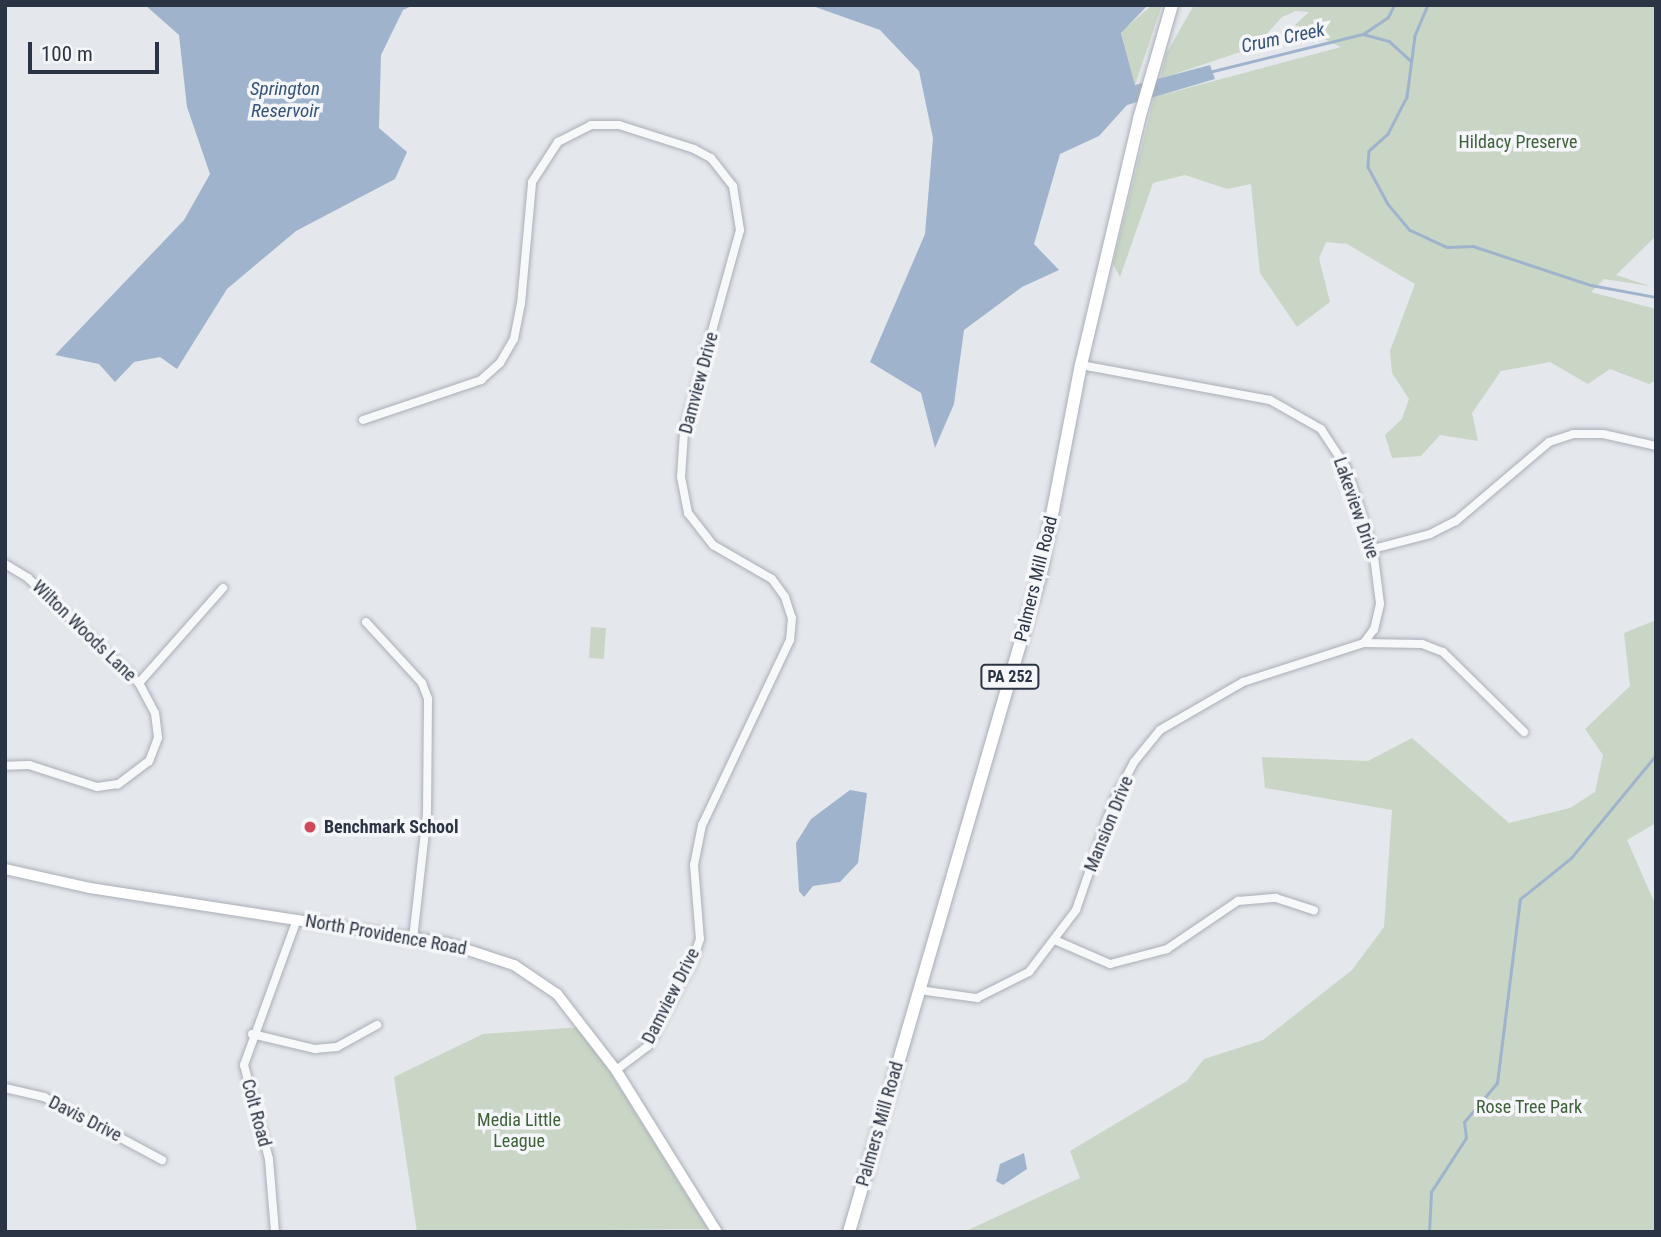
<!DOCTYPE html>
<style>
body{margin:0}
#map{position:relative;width:1661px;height:1237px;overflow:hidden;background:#e4e7ec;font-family:"Roboto Condensed",sans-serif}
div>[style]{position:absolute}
.green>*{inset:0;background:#c9d6c5;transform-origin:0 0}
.water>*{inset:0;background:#9fb4cc}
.stream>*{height:2.5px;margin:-1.25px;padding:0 1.25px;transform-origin:1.25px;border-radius:1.25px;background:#9fb4cc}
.roads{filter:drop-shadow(0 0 2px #a9aeb7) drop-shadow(0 0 2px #a9aeb7)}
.street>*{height:8px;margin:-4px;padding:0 4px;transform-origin:4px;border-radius:4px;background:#f7f8fa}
.secondary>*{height:10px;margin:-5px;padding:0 5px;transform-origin:5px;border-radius:5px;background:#fff}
.primary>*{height:12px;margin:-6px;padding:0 6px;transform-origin:6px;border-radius:6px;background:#fff}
.dots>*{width:19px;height:19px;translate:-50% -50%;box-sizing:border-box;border:4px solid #f4f6f9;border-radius:50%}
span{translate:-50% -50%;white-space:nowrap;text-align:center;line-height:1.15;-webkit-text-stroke:7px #f4f6f9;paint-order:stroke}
.shield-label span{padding:2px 5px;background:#f4f6f9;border:2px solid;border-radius:5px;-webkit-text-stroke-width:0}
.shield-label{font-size:16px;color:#2b3445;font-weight:700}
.park-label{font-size:18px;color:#3f6138}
.street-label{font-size:18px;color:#2b3445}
.poi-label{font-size:18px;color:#2b3445;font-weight:700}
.left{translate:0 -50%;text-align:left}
.water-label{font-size:19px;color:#34527a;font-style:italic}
.frame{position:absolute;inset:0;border:7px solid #2b3445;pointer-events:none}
.scale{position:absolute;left:28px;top:42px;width:131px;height:32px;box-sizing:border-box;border:4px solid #2b3445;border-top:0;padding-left:9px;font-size:21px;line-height:24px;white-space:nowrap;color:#2b3445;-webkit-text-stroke:5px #f4f6f9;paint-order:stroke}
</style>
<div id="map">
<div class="green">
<i style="clip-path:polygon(1152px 5px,1162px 5px,1135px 85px,1121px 32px)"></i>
<i style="clip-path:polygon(1194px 5px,1656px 5px,1656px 236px,1616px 275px,1650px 286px,1604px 279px,1591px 292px,1656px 309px,1656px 380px,1649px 384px,1610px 369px,1588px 384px,1550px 362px,1501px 371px,1472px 413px,1478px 441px,1440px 435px,1421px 456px,1392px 458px,1385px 435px,1402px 419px,1409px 399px,1392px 373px,1390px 351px,1415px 284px,1347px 244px,1326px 242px,1319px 258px,1330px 302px,1297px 327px,1260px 273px,1251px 184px,1227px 189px,1185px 175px,1153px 183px,1120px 277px,1113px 264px,1154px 97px,1341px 47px,1295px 25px,1309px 12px,1296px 11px,1282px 17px,1255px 47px,1160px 79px,1166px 54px)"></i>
<i style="clip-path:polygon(1656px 620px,1656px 823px,1627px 840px,1656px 906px,1656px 1232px,964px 1232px,1080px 1178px,1070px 1151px,1187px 1081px,1204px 1059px,1263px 1040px,1352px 970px,1384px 927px,1392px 810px,1265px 788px,1262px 757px,1368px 761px,1412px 738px,1509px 823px,1570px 808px,1595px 792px,1603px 755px,1585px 729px,1630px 686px,1624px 633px)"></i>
<i style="left:591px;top:627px;width:15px;height:31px;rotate:4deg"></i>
<i style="clip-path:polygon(582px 1027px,708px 1229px,417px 1232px,394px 1077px,483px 1034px)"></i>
</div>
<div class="water">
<i style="clip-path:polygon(145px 5px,414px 5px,403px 10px,381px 55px,379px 128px,407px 152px,395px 179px,296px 231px,227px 289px,177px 369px,160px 357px,134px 362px,115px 382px,99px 364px,55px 355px,184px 220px,210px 174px,187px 107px,179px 35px)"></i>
<i style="clip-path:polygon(810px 5px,1148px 5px,1121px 33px,1135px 85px,1210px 65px,1215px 79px,1127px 105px,1099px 136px,1060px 154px,1034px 244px,1059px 270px,1022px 287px,964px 330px,954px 404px,935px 448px,921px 393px,870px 362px,925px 234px,933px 138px,919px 71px,880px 30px)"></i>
<i style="clip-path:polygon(850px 790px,867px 793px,858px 863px,840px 882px,813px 886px,804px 897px,799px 891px,796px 843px,811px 819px)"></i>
<i style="clip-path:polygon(1024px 1153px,1027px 1169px,1003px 1185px,996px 1181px,1000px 1164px)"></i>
</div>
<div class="stream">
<i style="left:1428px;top:5px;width:34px;rotate:113deg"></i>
<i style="left:1415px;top:36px;width:62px;rotate:97.5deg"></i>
<i style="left:1407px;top:97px;width:42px;rotate:117.2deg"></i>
<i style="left:1388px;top:134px;width:25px;rotate:138deg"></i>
<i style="left:1369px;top:151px;width:16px;rotate:94deg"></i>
<i style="left:1368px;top:167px;width:42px;rotate:61.6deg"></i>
<i style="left:1388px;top:204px;width:34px;rotate:50deg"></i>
<i style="left:1410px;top:230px;width:41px;rotate:24.7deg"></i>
<i style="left:1447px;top:247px;width:26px;rotate:-2deg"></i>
<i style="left:1473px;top:246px;width:124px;rotate:18.3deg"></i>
<i style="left:1591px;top:285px;width:66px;rotate:10.5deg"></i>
<i style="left:1363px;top:34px;width:30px;rotate:-34deg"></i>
<i style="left:1388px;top:17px;width:13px;rotate:-63deg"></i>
<i style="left:1209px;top:72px;width:159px;rotate:-13.9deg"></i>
<i style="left:1363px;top:34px;width:27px;rotate:15deg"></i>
<i style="left:1389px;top:41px;width:30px;rotate:42deg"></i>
<i style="left:1429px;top:1232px;width:40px;rotate:-87.1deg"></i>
<i style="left:1431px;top:1192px;width:64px;rotate:-57.1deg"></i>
<i style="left:1466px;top:1138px;width:16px;rotate:-97deg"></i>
<i style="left:1464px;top:1122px;width:51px;rotate:-49.8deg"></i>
<i style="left:1497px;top:1083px;width:185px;rotate:-82.9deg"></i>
<i style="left:1520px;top:899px;width:65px;rotate:-38.8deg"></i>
<i style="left:1571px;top:858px;width:134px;rotate:-50.5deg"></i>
</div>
<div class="roads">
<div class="street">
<i style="left:1081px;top:365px;width:192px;rotate:10.5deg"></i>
<i style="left:1270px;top:400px;width:59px;rotate:29.6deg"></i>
<i style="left:1321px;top:429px;width:45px;rotate:56.7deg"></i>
<i style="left:1346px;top:467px;width:86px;rotate:71.8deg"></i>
<i style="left:1373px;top:549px;width:55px;rotate:82.7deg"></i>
<i style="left:1380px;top:604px;width:26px;rotate:103deg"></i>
<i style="left:1374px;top:629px;width:17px;rotate:126deg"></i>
<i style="left:1364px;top:643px;width:58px;rotate:1deg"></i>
<i style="left:1422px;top:644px;width:22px;rotate:21deg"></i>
<i style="left:1443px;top:652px;width:114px;rotate:44.6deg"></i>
<i style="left:363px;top:420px;width:125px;rotate:-18.7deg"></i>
<i style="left:481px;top:380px;width:25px;rotate:-42deg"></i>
<i style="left:500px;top:363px;width:28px;rotate:-60deg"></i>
<i style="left:514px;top:339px;width:36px;rotate:-79deg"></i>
<i style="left:521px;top:304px;width:122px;rotate:-84.8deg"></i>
<i style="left:532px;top:182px;width:48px;rotate:-57deg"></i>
<i style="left:558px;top:142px;width:37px;rotate:-27deg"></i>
<i style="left:591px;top:125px;width:28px"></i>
<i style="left:619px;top:125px;width:79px;rotate:17.7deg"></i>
<i style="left:694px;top:149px;width:19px;rotate:28deg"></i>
<i style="left:711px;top:158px;width:36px;rotate:52deg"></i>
<i style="left:733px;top:186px;width:45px;rotate:81deg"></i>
<i style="left:740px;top:230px;width:210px;rotate:105.5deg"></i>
<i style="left:684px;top:432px;width:45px;rotate:93.8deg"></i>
<i style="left:681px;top:477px;width:37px;rotate:79deg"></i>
<i style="left:688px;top:513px;width:41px;rotate:52deg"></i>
<i style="left:713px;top:545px;width:68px;rotate:30deg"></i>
<i style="left:772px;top:579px;width:22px;rotate:54deg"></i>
<i style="left:785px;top:597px;width:22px;rotate:72deg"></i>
<i style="left:792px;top:618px;width:22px;rotate:95deg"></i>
<i style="left:790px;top:640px;width:205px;rotate:115.4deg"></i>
<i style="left:702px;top:825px;width:41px;rotate:101.3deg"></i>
<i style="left:694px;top:865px;width:74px;rotate:85.4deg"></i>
<i style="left:700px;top:939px;width:24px;rotate:109deg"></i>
<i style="left:692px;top:962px;width:95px;rotate:117.6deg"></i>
<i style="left:648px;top:1046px;width:40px;rotate:143deg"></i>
<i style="left:1373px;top:549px;width:59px;rotate:-14.7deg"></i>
<i style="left:1430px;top:534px;width:29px;rotate:-27deg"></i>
<i style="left:1456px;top:521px;width:122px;rotate:-40.3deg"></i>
<i style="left:1549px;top:442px;width:25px;rotate:-18deg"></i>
<i style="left:1573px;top:434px;width:30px"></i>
<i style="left:1603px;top:434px;width:54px;rotate:12.8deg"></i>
<i style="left:5px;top:564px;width:27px;rotate:31deg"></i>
<i style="left:28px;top:578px;width:153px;rotate:43.4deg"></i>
<i style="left:139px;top:683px;width:34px;rotate:62deg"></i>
<i style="left:155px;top:713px;width:25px;rotate:83deg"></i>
<i style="left:158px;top:738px;width:25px;rotate:111deg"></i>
<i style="left:149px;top:761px;width:39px;rotate:143deg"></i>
<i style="left:118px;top:784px;width:21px;rotate:172deg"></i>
<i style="left:97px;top:787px;width:71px;rotate:-162.1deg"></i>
<i style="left:29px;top:765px;width:24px;rotate:178deg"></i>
<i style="left:366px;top:622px;width:83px;rotate:47.4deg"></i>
<i style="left:422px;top:683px;width:17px;rotate:69deg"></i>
<i style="left:428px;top:699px;width:115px;rotate:90.5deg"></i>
<i style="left:427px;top:814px;width:125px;rotate:96.4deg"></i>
<i style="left:139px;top:683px;width:127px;rotate:-48.5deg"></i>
<i style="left:1057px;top:941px;width:58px;rotate:23.5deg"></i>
<i style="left:1110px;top:964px;width:59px;rotate:-14.7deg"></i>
<i style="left:1167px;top:949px;width:86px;rotate:-34.1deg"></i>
<i style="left:1238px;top:901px;width:38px;rotate:-5deg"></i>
<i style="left:1276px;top:898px;width:40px;rotate:18deg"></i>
<i style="left:919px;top:990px;width:59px;rotate:7.9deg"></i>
<i style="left:977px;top:998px;width:58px;rotate:-26.6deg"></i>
<i style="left:1029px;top:972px;width:78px;rotate:-52.8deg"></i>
<i style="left:1076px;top:910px;width:116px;rotate:-70.9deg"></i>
<i style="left:1114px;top:800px;width:43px;rotate:-62.2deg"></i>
<i style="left:1134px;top:762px;width:41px;rotate:-50.9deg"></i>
<i style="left:1160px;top:730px;width:96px;rotate:-30deg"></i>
<i style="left:1243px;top:682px;width:127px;rotate:-17.9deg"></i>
<i style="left:252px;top:1034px;width:65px;rotate:13.4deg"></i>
<i style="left:315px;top:1049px;width:22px;rotate:-5deg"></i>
<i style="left:337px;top:1047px;width:46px;rotate:-28.8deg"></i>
<i style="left:5px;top:1088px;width:40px;rotate:13deg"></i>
<i style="left:44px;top:1097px;width:134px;rotate:28.1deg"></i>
<i style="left:275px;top:1232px;width:73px;rotate:-94.7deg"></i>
<i style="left:269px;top:1159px;width:97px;rotate:-104.9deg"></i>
<i style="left:244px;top:1065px;width:155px;rotate:-70deg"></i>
</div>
<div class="secondary">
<i style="left:5px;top:869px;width:87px;rotate:12.6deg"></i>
<i style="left:90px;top:888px;width:361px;rotate:8.8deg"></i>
<i style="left:447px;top:943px;width:71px;rotate:18.2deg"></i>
<i style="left:514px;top:965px;width:52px;rotate:34deg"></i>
<i style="left:557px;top:994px;width:96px;rotate:52.2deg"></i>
<i style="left:616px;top:1070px;width:191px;rotate:58.1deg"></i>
</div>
<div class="primary">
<i style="left:849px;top:1232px;width:687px;rotate:-73.78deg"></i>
<i style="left:1041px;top:572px;width:211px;rotate:-79.1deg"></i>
<i style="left:1081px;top:365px;width:253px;rotate:-76.7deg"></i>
<i style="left:1139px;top:119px;width:119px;rotate:-73.9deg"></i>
</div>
</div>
<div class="dots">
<i style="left:310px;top:827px;background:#d1495b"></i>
</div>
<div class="shield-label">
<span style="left:1010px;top:677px">PA 252</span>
</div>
<div class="park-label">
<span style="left:1518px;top:142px">Hildacy Preserve</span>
<span style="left:1529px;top:1107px">Rose Tree Park</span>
<span style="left:519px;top:1131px">Media Little<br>League</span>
</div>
<div class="street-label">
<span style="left:699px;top:383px;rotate:-75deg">Damview Drive</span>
<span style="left:1356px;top:508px;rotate:71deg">Lakeview Drive</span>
<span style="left:1036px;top:579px;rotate:-76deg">Palmers Mill Road</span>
<span style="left:84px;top:631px;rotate:44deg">Wilton Woods Lane</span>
<span style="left:1109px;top:824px;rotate:-68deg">Mansion Drive</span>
<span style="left:386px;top:935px;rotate:10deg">North Providence Road</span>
<span style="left:671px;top:996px;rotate:-63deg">Damview Drive</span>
<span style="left:256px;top:1113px;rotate:75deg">Colt Road</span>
<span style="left:85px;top:1119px;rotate:27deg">Davis Drive</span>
<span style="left:880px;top:1124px;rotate:-74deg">Palmers Mill Road</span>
</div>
<div class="poi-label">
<span class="left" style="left:324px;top:827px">Benchmark School</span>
</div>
<div class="water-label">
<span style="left:1283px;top:38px;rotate:-12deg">Crum Creek</span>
<span style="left:285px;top:100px">Springton<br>Reservoir</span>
</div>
<div class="frame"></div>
<div class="scale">100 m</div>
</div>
